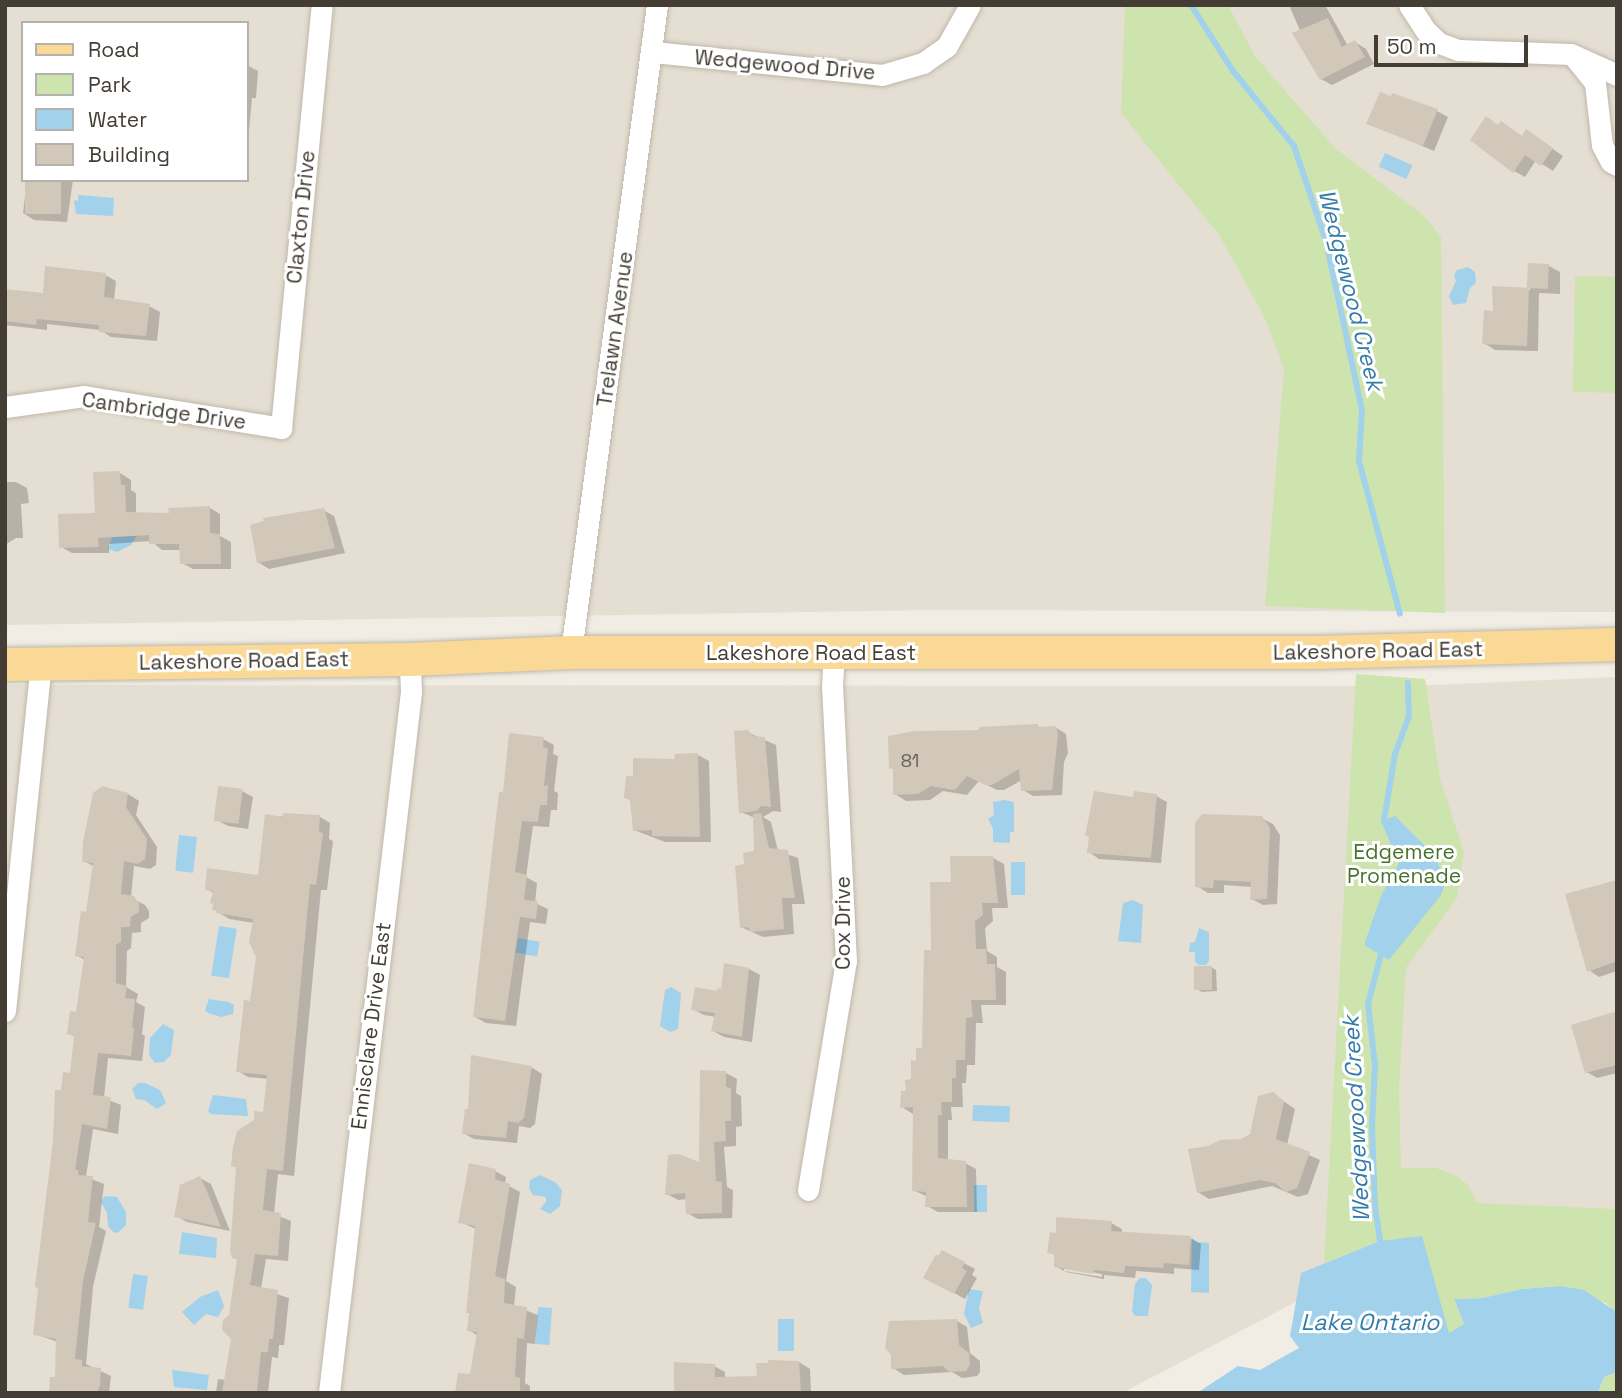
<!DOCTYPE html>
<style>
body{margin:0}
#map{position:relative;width:1622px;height:1398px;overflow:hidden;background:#f1ede4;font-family:"Space Grotesk",sans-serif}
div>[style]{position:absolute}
.residential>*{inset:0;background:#e5ded2}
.green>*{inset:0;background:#cee4ae;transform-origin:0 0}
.water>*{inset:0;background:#a2d1ec;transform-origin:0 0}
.shadow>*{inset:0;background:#0003}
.stream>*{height:6px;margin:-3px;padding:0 3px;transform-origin:3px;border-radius:3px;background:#a2d1ec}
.building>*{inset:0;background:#d2c8ba;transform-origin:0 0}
.roads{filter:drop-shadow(0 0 2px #bfb7aa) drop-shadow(0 0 2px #bfb7aa)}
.minor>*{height:21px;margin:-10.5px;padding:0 10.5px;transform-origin:10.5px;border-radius:10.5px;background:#fff}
.primary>*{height:33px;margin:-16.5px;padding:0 16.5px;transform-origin:16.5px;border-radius:16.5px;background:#f9d995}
span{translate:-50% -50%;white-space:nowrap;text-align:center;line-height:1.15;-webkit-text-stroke:6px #fff;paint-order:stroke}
.number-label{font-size:18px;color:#676056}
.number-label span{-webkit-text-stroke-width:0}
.street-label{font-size:21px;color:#433d34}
.park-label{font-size:21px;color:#48722b}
.water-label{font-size:23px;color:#337ca9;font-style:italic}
.frame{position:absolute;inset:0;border:7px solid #433d34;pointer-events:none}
.legend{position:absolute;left:21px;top:21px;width:228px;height:161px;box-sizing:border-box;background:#fff;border:2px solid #b4b1ae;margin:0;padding:9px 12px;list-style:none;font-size:21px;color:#433d34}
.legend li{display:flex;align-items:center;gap:14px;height:35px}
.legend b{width:35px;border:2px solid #b4b1ae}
.scale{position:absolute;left:1374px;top:35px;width:154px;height:32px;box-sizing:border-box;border:4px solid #433d34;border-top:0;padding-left:9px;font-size:21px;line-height:24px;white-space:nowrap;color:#433d34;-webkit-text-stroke:5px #fff;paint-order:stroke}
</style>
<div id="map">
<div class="residential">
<i style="clip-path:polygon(evenodd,5px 5px,1617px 5px,1617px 612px,931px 610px,5px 625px,5px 5px,23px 23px,247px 23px,247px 180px,23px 180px,23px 23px)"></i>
<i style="clip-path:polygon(1617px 677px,1617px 1228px,1422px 1236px,1122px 1393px,5px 1393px,5px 685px,1410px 686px)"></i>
</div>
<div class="green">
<i style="clip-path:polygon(1125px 5px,1228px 5px,1255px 56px,1336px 149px,1423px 215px,1441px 237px,1445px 613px,1265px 606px,1284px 369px,1264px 316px,1219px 235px,1121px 113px)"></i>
<i style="left:1575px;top:276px;width:42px;height:116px;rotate:1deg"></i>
<i style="clip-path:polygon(1356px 674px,1425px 679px,1440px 779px,1464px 852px,1457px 898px,1406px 968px,1399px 1089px,1401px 1168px,1436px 1168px,1455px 1175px,1468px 1185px,1477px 1203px,1617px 1209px,1617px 1313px,1606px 1303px,1560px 1286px,1522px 1289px,1482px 1298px,1454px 1299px,1464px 1324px,1449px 1333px,1380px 1241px,1324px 1263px)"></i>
<i style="clip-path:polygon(1617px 1372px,1617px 1392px,1598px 1392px,1604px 1377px)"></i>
</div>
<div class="water">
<i style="left:1385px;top:153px;width:30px;height:15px;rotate:24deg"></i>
<i style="clip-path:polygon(78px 195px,114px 198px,113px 216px,76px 214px,74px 200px,78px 201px)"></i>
<i style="clip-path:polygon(1468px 267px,1475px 272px,1476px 283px,1470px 288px,1466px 303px,1453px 305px,1449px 296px,1456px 281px,1454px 275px,1457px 270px)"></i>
<i style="clip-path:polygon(139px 532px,131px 545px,117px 552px,108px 549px,112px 537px)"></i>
<i style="clip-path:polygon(1005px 800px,1014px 802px,1014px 832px,1010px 832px,1010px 843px,993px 842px,993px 828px,988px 819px,994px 815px,993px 802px)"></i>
<i style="clip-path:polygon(1395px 816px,1436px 857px,1445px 884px,1441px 895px,1389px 960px,1364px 945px,1381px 896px,1399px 863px,1381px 821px)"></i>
<i style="left:179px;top:835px;width:18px;height:36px;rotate:6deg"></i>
<i style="left:1011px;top:862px;width:14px;height:33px"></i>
<i style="clip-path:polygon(1133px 900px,1143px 905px,1141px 943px,1118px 941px,1123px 903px)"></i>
<i style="left:219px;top:926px;width:18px;height:50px;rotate:9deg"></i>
<i style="clip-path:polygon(1199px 928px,1209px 932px,1209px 961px,1206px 965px,1199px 965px,1195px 962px,1195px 952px,1189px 952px,1190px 943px,1195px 942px)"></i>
<i style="left:518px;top:938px;width:22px;height:15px;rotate:10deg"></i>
<i style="clip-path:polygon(671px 987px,681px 993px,678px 1029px,670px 1032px,660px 1026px,665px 990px)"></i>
<i style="clip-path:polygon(209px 999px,228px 1002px,234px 1005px,233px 1014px,221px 1017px,208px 1013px,205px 1010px)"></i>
<i style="clip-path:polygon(163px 1024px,174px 1030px,171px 1055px,164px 1062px,155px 1063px,149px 1055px,150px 1038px)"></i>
<i style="clip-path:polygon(138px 1083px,145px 1083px,160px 1090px,166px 1103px,157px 1109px,144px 1100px,136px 1099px,132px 1089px)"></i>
<i style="clip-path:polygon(213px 1095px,246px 1099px,248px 1116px,211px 1114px,208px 1111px)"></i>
<i style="left:973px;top:1105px;width:37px;height:16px;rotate:2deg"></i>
<i style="clip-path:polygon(540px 1175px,555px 1182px,562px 1190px,560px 1206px,550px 1214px,540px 1209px,546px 1202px,546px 1197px,533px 1195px,529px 1188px,530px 1180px)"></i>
<i style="left:974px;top:1185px;width:13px;height:27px"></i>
<i style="clip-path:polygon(105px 1196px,117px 1197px,126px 1212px,126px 1225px,119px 1232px,114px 1233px,108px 1226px,107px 1213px,101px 1202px)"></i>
<i style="clip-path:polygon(182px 1232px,217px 1238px,216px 1258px,179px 1254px)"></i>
<i style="clip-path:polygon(1422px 1236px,1449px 1333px,1464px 1324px,1454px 1299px,1482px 1298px,1522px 1289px,1560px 1286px,1584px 1290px,1617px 1312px,1617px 1372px,1604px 1377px,1598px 1392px,1601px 1393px,1197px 1393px,1238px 1366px,1260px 1370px,1299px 1348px,1290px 1336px,1301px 1273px,1380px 1241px)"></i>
<i style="clip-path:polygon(1192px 1238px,1197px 1242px,1209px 1243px,1209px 1293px,1191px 1292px)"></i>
<i style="left:133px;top:1274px;width:15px;height:34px;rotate:8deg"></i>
<i style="clip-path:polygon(1140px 1278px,1146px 1278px,1152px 1285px,1148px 1316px,1135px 1316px,1132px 1311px,1135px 1284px)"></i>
<i style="clip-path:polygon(969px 1289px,983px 1291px,979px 1308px,983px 1323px,971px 1328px,964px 1314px)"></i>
<i style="clip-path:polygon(218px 1290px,224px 1306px,218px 1317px,206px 1314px,194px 1325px,182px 1312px,200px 1297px)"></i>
<i style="left:538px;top:1307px;width:14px;height:37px;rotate:4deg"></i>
<i style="left:778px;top:1319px;width:16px;height:32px"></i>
<i style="clip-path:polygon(172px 1370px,209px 1375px,207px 1390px,174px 1387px)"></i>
</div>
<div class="shadow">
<i style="clip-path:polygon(1289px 5px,1325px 5px,1348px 46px,1355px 42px,1366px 49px,1374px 64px,1332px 85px,1321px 79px)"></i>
<i style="clip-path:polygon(247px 65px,258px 71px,256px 98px,252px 98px,248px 142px)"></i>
<i style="clip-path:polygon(1437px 111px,1448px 117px,1434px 151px,1368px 123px)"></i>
<i style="clip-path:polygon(1499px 126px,1523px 137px,1537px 138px,1563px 156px,1553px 171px,1536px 160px,1525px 177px,1514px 171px)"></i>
<i style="clip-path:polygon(27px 180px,73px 180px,67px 222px,34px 220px,23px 213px)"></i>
<i style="clip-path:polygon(1530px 265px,1549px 266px,1560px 272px,1560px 294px,1539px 293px,1538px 351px,1495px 350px,1484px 343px,1495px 313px,1494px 288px,1530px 290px)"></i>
<i style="clip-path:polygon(105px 275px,116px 281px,114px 300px,149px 306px,160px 312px,157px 341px,111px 337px,100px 330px,47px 324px,47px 330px,5px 325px,5px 291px,44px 295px)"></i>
<i style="clip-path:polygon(120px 473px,131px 480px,131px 490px,136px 493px,136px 514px,170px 515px,210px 508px,220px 514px,220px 536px,231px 542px,231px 569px,193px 569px,182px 563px,181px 550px,162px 550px,151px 541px,109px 544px,109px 553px,72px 553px,61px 547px,97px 515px)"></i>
<i style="clip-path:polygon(5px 482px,16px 482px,27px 488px,29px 503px,21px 504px,23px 538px,16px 538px,5px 545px)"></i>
<i style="clip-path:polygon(323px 510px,334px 516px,345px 553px,269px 569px,258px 562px)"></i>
<i style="clip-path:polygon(1055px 727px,1066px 734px,1068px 753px,1064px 762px,1062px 795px,1033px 796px,1023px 790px,1022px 780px,1004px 790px,997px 790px,979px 781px,967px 795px,943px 791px,930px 800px,906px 801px,895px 794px,895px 770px,890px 767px)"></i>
<i style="clip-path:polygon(747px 732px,776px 745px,781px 812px,773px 811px,763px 817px,771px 822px,778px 851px,798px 858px,805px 904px,792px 904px,794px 934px,763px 937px,741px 927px,746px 865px,756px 853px,755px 818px,741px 812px)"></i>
<i style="clip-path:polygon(543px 739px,554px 745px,553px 754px,558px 756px,554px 791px,558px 793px,557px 810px,551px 810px,549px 827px,533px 826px,526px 877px,537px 883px,535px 903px,548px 909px,546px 924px,530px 922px,516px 1026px,486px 1023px,475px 1017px,505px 794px)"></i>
<i style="clip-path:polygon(698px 755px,709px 761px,711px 842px,665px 842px,634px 830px,634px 777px)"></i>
<i style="clip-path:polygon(242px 791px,253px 797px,248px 829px,228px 826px,217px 820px)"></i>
<i style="clip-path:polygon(128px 794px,139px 801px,136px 815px,157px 847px,156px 865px,150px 869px,134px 866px,131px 898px,145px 905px,149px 911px,149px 918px,141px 923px,141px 932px,132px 933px,131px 948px,127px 951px,126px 987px,138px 994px,136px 1002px,145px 1007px,142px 1034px,145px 1036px,142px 1061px,108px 1058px,104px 1098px,121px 1105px,118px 1134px,93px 1129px,86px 1177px,104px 1184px,99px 1227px,106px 1231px,93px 1287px,86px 1364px,111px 1376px,109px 1393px,50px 1393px,56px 1379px,58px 1342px,35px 1334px,63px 1092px,71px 1075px,75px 1037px,69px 1033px,78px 1013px,85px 960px,76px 955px,88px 914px,95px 867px,84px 861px)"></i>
<i style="clip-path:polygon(1156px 796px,1167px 802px,1161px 863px,1099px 859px,1089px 852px,1091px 837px,1087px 835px,1134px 799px)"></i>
<i style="clip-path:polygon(266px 816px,320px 817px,330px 823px,329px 839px,333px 841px,327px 890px,321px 890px,294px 1176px,278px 1174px,274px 1214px,291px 1221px,288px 1261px,266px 1259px,261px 1289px,289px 1298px,284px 1345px,279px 1345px,278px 1358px,272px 1357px,268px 1393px,212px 1393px,216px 1392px,218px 1379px,226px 1380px,232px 1338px,230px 1316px,239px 1260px,233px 1257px,238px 1168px,233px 1166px,265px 1113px,269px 1079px,248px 1077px,238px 1071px,258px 956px,254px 923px,229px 919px,218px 912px,214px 909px,214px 893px,206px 889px,260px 877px)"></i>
<i style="clip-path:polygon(1261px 818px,1273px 824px,1280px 835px,1277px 904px,1263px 905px,1252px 899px,1252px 887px,1224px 885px,1224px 893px,1208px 893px,1197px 886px)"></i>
<i style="clip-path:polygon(993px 858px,1004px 864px,1008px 908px,992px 908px,993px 921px,985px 928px,987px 951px,997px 957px,997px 967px,1006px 972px,1006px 1005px,981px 1005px,983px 1023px,976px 1023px,975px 1065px,967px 1065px,966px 1083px,962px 1083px,963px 1107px,951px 1107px,952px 1120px,948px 1120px,948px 1161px,965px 1163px,976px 1169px,977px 1212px,938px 1212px,927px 1206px,928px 1197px,913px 1190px,913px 1114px,902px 1107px,924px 1049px,932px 951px,953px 884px)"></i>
<i style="clip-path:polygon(1617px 884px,1617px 971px,1599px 977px,1589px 970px)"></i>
<i style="clip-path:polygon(1211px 967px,1216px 970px,1217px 991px,1202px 992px,1197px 989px)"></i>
<i style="clip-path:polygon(749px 969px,760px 975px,752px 1042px,724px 1037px,713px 1031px,716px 1017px,704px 1015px,693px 1009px)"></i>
<i style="clip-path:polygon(1617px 1012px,1617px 1073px,1597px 1078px,1587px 1072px)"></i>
<i style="clip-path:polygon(531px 1067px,542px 1074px,535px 1124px,530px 1128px,519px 1126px,517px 1143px,474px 1139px,463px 1133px)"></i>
<i style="clip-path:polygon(726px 1073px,737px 1079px,736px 1093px,741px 1096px,742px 1126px,736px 1127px,736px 1146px,724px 1147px,727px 1187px,733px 1190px,732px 1218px,698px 1219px,687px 1213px,687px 1199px,678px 1200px,667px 1194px,701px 1165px)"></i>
<i style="clip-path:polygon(1273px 1094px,1295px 1109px,1287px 1145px,1320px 1160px,1308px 1194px,1298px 1197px,1272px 1186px,1209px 1199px,1198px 1192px,1242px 1140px,1252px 1135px)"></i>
<i style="clip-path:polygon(495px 1171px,506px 1177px,505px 1184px,520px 1192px,506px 1281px,516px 1287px,514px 1306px,538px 1315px,535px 1344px,527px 1343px,525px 1383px,530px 1386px,530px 1393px,457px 1393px,472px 1376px,478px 1336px,469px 1330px,476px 1229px,460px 1222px)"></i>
<i style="clip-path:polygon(200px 1178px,211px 1184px,230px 1231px,187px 1222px,176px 1216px)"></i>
<i style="clip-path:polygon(evenodd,1111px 1223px,1122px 1229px,1122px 1233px,1190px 1238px,1201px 1244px,1199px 1270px,1174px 1268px,1174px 1274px,1136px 1271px,1135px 1278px,1104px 1275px,1104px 1279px,1066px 1272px,1055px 1266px,1055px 1255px,1049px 1252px,1111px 1223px,1064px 1267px,1102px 1274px,1102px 1277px,1064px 1271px,1064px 1267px)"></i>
<i style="clip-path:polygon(943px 1252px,975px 1269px,972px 1275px,977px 1278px,965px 1299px,925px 1277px)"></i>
<i style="clip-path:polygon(957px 1321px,967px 1327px,970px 1353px,980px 1361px,980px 1372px,977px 1376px,962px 1378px,952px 1372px,904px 1375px,893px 1368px)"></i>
<i style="clip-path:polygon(799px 1362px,810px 1369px,811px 1393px,675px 1393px,714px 1366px,725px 1372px,725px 1378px,758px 1378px)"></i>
</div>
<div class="stream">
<i style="left:1191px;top:5px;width:78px;rotate:57.5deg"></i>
<i style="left:1233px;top:71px;width:97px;rotate:50.9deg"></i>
<i style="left:1294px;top:146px;width:100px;rotate:71.4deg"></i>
<i style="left:1326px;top:241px;width:173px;rotate:78deg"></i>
<i style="left:1362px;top:410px;width:51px;rotate:93.4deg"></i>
<i style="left:1359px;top:461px;width:158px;rotate:75deg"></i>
<i style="left:1388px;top:826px;width:7px;rotate:-124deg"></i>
<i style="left:1384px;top:820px;width:67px;rotate:-80.5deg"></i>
<i style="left:1395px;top:754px;width:40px;rotate:-69.8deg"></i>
<i style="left:1409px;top:716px;width:33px;rotate:-92deg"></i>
<i style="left:1380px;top:1241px;width:36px;rotate:-98deg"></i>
<i style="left:1375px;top:1205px;width:79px;rotate:-92.2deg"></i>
<i style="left:1372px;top:1126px;width:61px;rotate:-87.2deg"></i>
<i style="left:1375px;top:1065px;width:61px;rotate:-96.5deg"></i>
<i style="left:1368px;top:1004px;width:59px;rotate:-75.3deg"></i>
</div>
<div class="building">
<i style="clip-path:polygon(1328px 18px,1342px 47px,1355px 40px,1365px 57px,1320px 80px,1292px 33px)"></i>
<i style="clip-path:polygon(1380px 92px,1391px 96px,1392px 93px,1438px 109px,1423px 146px,1366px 124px)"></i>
<i style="clip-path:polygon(1486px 116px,1498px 125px,1501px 121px,1522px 136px,1526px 129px,1553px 148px,1541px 166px,1525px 155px,1513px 173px,1470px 140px)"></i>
<i style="left:25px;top:180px;width:36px;height:34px"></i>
<i style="left:1528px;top:263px;width:21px;height:25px;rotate:3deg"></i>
<i style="clip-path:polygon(45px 266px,106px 273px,104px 297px,150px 304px,146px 336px,99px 332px,99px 325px,37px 319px,36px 325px,5px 321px,5px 289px,43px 293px)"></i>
<i style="clip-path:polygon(1492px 286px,1529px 288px,1527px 346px,1482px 344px,1484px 310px,1493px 311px)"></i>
<i style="clip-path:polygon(120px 471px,121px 485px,125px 485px,126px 512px,169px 513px,168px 508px,210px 506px,210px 533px,220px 534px,221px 564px,180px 564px,179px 544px,149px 544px,149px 535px,98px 538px,99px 547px,59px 548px,58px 514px,95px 513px,93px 472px)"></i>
<i style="clip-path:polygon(324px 508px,335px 548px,257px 563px,250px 525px,264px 521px,263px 518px)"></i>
<i style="clip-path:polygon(1038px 724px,1039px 727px,1056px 726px,1058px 734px,1052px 790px,1021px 791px,1019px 769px,992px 785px,985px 785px,967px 776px,955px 790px,931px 786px,918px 794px,893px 795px,893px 768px,889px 769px,888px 736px,915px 731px,979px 730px,979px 727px)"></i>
<i style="clip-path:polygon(748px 730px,753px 736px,765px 737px,771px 807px,761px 806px,757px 811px,739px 813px,734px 731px)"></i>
<i style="clip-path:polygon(509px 733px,544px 737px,543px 747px,548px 749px,544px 786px,548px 785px,547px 805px,540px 805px,538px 822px,522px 821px,515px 872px,527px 875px,524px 900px,538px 901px,536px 919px,520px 917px,505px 1021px,473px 1017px,496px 818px,499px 792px,503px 792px)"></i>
<i style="clip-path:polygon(698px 753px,700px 837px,652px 836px,652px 830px,633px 831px,630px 800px,624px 798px,626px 776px,633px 776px,633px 758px,674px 759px,675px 754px)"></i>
<i style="clip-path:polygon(102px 786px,128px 793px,126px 807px,147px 839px,145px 859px,138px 864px,124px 861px,121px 894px,134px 896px,139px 904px,139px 912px,131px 917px,130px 927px,121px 927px,121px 942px,116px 945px,116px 983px,127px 986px,125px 998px,135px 999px,132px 1027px,134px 1028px,131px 1056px,98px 1053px,93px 1095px,111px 1097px,107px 1129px,82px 1124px,75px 1170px,78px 1170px,78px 1175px,93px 1176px,88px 1222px,96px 1223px,83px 1281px,75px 1359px,82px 1360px,82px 1366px,101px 1368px,100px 1385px,97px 1393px,49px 1393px,50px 1377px,55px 1377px,56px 1339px,33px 1335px,38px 1288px,35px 1287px,53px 1141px,55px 1090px,61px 1090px,63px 1072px,70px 1073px,74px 1036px,67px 1034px,70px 1011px,76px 1012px,84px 957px,75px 956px,81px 911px,86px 912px,93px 863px,82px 862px,83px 842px,93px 793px)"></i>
<i style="left:218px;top:786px;width:25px;height:35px;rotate:7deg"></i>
<i style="clip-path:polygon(1094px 791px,1133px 797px,1134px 791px,1157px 794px,1151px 858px,1087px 853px,1089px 836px,1085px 836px)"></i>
<i style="clip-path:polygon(283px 813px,320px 815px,319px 832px,323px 833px,316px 885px,310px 884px,283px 1171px,267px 1169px,263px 1210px,281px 1213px,278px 1256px,255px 1254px,250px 1285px,278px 1290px,273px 1339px,269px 1339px,268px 1352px,261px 1352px,257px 1393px,222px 1393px,231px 1339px,222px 1330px,223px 1320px,229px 1315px,237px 1259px,232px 1258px,230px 1251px,236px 1167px,231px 1166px,233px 1147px,237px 1131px,254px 1120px,254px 1111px,263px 1112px,267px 1075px,236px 1072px,244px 1000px,250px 1001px,256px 957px,249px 942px,253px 919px,216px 913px,217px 910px,212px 910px,213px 904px,210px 903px,213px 891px,205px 890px,207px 868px,258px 875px,265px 814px,283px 817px)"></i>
<i style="clip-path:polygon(761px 813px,769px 848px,788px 850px,795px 898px,782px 898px,784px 929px,750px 932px,748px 927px,740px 928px,735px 866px,744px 864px,743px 853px,754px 851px,753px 814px)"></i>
<i style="clip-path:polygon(1202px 814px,1262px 816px,1270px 828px,1267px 899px,1250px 900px,1251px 882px,1214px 880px,1213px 888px,1195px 887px,1195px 823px)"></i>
<i style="clip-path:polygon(950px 856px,993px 856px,998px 903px,982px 903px,983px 915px,975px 921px,976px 949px,986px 949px,987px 964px,995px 964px,996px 1000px,971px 1000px,973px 1017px,966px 1018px,965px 1060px,956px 1060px,956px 1078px,952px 1078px,952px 1102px,941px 1102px,942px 1115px,938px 1115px,938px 1158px,966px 1161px,967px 1207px,925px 1207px,926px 1192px,912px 1191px,913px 1107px,900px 1108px,901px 1091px,906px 1091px,905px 1080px,911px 1079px,911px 1060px,916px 1061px,916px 1048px,922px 1048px,924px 950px,931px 950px,930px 882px,951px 882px)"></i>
<i style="clip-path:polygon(1617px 880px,1617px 961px,1587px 972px,1565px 894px)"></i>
<i style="clip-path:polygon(724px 963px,749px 968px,742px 1037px,711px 1031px,715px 1013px,691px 1010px,695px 987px,717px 991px,717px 988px,721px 989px)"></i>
<i style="left:1194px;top:966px;width:18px;height:24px"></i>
<i style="clip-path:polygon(1617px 1011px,1617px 1065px,1585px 1073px,1571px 1025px)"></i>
<i style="clip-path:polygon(471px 1055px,532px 1066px,524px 1118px,518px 1123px,508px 1121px,506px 1138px,462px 1134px,465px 1109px,468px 1109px)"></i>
<i style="clip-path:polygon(700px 1070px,726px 1071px,726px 1087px,731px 1088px,731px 1121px,725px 1121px,726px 1141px,714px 1142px,716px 1181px,722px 1182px,722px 1213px,686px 1214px,685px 1193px,665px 1195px,668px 1155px,679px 1154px,699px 1162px)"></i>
<i style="clip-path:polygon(1273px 1092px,1284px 1101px,1276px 1139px,1310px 1152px,1297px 1188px,1286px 1192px,1275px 1183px,1260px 1180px,1197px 1193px,1188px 1149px,1208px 1146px,1220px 1140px,1241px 1139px,1250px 1134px,1258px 1096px)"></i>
<i style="clip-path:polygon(469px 1163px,496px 1169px,495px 1179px,510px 1184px,495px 1276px,505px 1279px,504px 1303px,527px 1307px,524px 1339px,517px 1338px,515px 1377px,520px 1378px,520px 1393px,455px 1393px,458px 1373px,470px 1374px,477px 1332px,467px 1331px,469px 1313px,466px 1313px,475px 1226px,458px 1223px)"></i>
<i style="clip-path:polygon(200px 1176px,206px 1189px,221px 1227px,174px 1217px,180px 1185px)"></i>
<i style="clip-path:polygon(1056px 1217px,1112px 1221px,1111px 1231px,1191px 1236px,1189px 1265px,1164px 1263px,1163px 1268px,1125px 1266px,1124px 1273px,1094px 1270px,1093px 1274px,1054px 1267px,1054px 1254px,1047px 1253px,1050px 1232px,1056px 1233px)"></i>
<i style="clip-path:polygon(942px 1250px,965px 1262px,962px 1268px,967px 1271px,954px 1294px,923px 1278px,936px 1254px,938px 1256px)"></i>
<i style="clip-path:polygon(957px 1319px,959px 1345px,969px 1353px,970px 1365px,966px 1371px,949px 1372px,943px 1366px,891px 1369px,891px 1355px,885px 1348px,889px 1321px)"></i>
<i style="clip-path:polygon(768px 1360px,799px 1361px,801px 1393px,674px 1393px,674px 1362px,715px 1364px,715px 1377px,757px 1376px,756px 1363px,768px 1363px)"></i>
</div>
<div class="roads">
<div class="minor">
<i style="left:1409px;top:5px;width:31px;rotate:57deg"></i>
<i style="left:1426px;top:31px;width:18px;rotate:43deg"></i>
<i style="left:1439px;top:43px;width:20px;rotate:20deg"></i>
<i style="left:1458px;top:50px;width:113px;rotate:2deg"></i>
<i style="left:1571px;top:54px;width:51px;rotate:24.5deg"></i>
<i style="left:653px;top:52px;width:230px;rotate:5.7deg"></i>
<i style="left:882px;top:75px;width:43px;rotate:-16.3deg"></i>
<i style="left:923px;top:63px;width:29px;rotate:-35deg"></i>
<i style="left:947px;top:46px;width:47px;rotate:-60.7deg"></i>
<i style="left:1575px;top:58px;width:32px;rotate:51deg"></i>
<i style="left:1595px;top:83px;width:62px;rotate:83.6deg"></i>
<i style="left:1602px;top:145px;width:19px;rotate:62deg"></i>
<i style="left:1611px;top:162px;width:7px;rotate:27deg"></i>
<i style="left:5px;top:407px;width:80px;rotate:-7.9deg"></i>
<i style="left:84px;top:396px;width:200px;rotate:9.2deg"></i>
<i style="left:281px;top:428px;width:425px;rotate:-84.5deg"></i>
<i style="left:571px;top:652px;width:653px;rotate:-82.43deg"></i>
<i style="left:5px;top:1011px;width:349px;rotate:-84.1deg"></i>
<i style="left:808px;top:1190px;width:232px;rotate:-80.6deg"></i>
<i style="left:846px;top:961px;width:274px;rotate:-92.9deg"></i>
<i style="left:832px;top:687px;width:33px;rotate:-87deg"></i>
<i style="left:329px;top:1393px;width:706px;rotate:-83.33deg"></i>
<i style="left:411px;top:692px;width:33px;rotate:-92deg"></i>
</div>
<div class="primary">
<i style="left:5px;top:664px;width:405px;rotate:-0.7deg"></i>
<i style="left:410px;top:659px;width:161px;rotate:-2.5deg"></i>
<i style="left:571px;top:652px;width:742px"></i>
<i style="left:1313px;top:652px;width:304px;rotate:-1.5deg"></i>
</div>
</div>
<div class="number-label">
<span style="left:910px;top:761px">81</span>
</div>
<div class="street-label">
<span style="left:785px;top:65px;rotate:5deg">Wedgewood Drive</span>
<span style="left:301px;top:217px;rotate:-84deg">Claxton Drive</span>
<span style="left:615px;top:329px;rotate:-82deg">Trelawn Avenue</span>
<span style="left:164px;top:411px;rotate:8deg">Cambridge Drive</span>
<span style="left:1378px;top:651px;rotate:-1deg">Lakeshore Road East</span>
<span style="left:811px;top:653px">Lakeshore Road East</span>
<span style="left:244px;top:661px;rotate:-1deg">Lakeshore Road East</span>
<span style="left:843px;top:923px;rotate:-90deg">Cox Drive</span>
<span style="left:371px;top:1026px;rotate:-83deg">Ennisclare Drive East</span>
</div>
<div class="park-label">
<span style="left:1404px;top:864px">Edgemere<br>Promenade</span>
</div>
<div class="water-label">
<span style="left:1351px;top:290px;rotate:76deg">Wedgewood Creek</span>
<span style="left:1356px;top:1119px;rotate:-93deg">Wedgewood Creek</span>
<span style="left:1370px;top:1322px">Lake Ontario</span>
</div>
<div class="frame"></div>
<ul class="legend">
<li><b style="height:9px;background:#f9d995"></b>Road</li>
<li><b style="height:19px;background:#cee4ae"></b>Park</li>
<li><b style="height:19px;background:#a2d1ec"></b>Water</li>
<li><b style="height:19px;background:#d2c8ba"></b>Building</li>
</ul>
<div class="scale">50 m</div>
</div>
